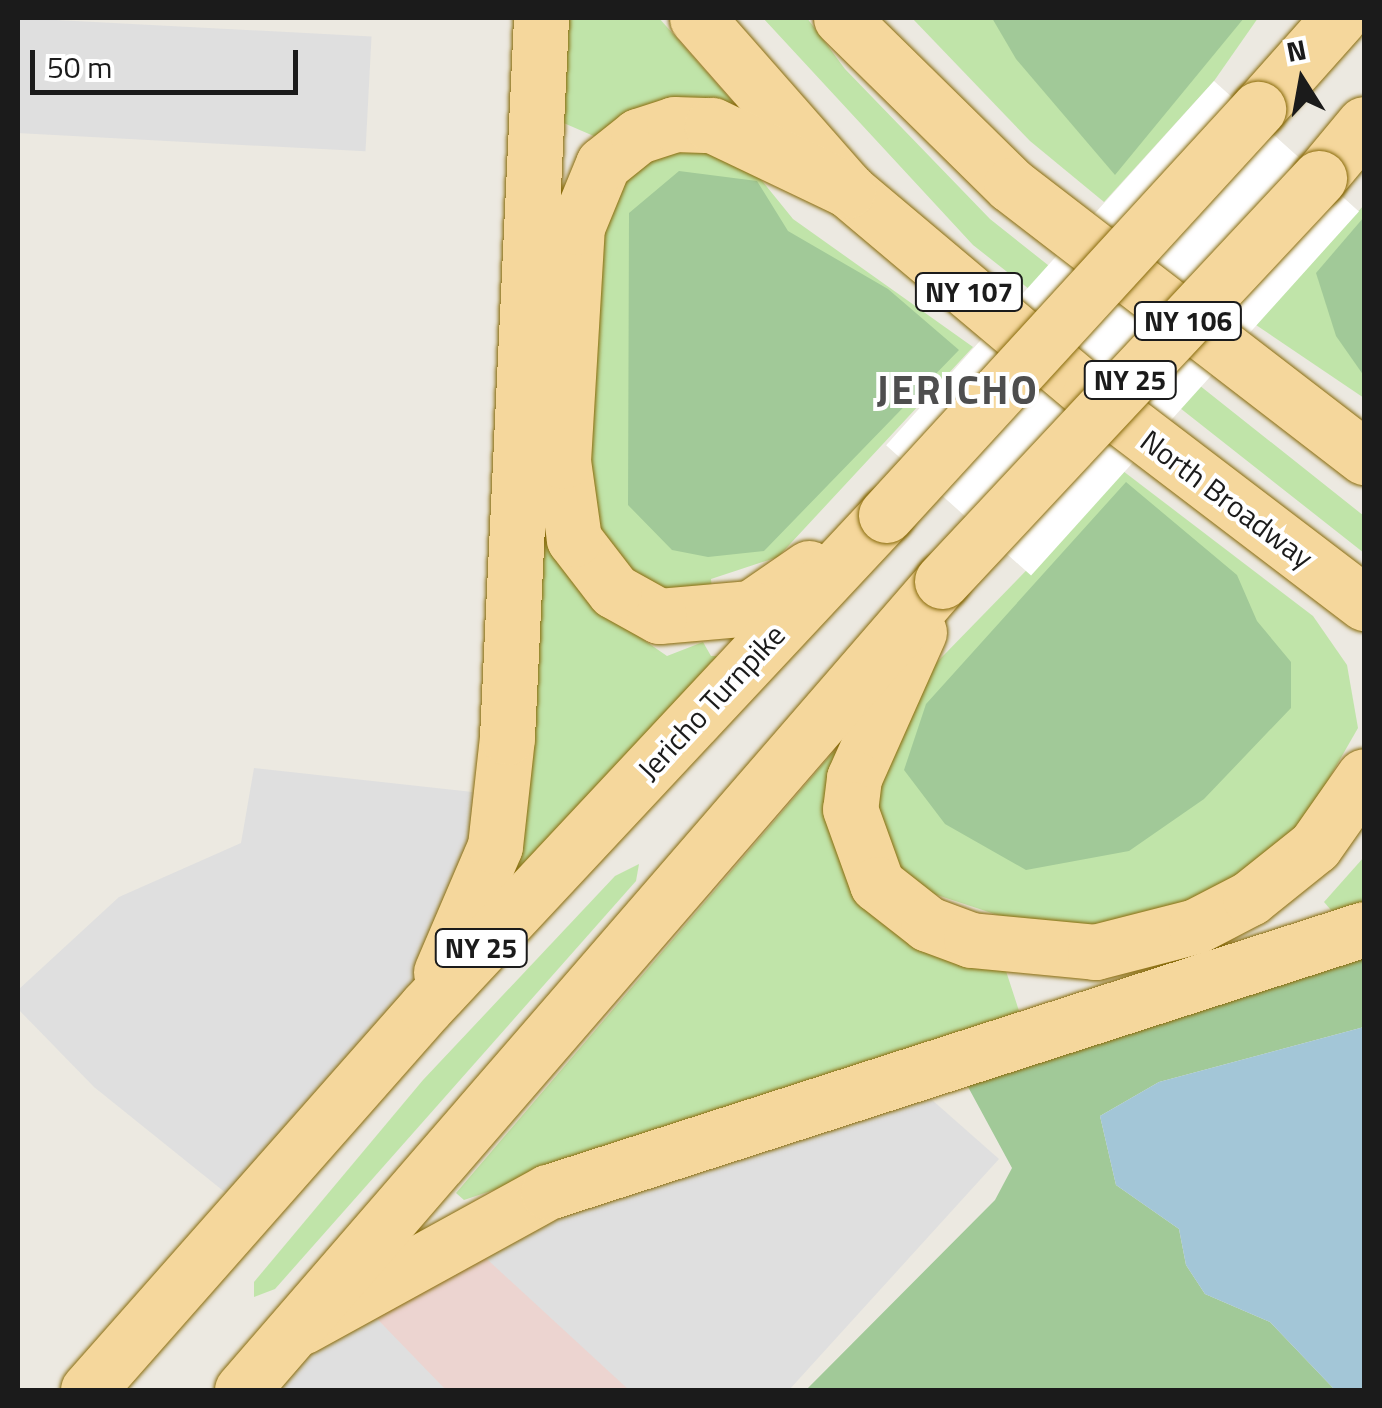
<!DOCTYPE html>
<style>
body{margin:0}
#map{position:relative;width:1382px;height:1408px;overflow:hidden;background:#ece9e1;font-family:"Titillium Web",sans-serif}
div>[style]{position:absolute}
.commercial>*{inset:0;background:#ecd4d0}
.grass>*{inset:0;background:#c0e4a9}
.forest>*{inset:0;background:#a1c998}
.parking>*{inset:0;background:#dfdfdf;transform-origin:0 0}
.water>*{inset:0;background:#a3c6d7}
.pier>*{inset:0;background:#fff;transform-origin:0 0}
.roads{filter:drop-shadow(0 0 2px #886a09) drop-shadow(0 0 2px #886a09)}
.primary>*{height:55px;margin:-27.5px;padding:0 27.5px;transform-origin:27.5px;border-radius:27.5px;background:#f5d79c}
.bridges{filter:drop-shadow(0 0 2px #886a09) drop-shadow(0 0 2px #886a09)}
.primary-bridge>*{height:55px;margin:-27.5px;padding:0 27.5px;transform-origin:27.5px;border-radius:27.5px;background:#f5d79c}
span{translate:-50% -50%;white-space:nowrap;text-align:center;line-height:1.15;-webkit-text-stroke:8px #fff;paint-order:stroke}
.shield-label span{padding:2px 8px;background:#fff;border:2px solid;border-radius:8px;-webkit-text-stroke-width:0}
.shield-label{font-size:28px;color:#1b1b1b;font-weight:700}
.street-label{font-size:30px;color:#1b1b1b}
.district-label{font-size:40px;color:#4e4e4e;font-weight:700;letter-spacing:2.5px}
.frame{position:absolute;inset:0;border:20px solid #1b1b1b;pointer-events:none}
.north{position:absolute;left:1252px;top:30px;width:100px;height:100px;-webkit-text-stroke:8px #fff;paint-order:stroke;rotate:349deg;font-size:28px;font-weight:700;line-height:40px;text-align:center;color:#1b1b1b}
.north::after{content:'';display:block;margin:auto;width:35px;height:45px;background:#1b1b1b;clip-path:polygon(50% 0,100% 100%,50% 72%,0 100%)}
.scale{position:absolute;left:30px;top:50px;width:268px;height:45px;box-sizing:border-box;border:5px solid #1b1b1b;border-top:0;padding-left:12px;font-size:30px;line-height:35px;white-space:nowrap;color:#1b1b1b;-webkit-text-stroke:8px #fff;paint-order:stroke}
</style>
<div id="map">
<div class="commercial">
<i style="clip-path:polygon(524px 1221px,789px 1390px,290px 1390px,367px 1315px)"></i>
</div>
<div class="grass">
<i style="clip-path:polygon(557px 18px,659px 18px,733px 102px,723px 113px,596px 137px,559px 121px)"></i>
<i style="clip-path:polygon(763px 18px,807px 18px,845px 69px,990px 219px,1364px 516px,1364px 553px,973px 245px)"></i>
<i style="clip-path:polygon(912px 18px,1258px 18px,1214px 81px,1104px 202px,1030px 141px)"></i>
<i style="clip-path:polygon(678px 135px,750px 166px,793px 219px,973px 347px,778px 557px,711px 579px,712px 590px,677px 596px,629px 572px,596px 531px,584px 484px,600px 205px,622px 168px)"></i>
<i style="clip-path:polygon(1364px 205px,1364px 398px,1256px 325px)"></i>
<i style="clip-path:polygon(1123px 471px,1313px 616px,1347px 665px,1358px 728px,1296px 836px,1210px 895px,1121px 924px,1025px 924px,931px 893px,884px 859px,866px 797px,904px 696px)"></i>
<i style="clip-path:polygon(538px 499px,586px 600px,667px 656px,703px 642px,711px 656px,724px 656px,492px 915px)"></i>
<i style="clip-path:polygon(834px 751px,844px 760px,828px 813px,1005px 968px,1020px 1014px,464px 1200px,456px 1193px)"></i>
<i style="clip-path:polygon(1364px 857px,1364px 907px,1337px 917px,1324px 902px)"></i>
<i style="clip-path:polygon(639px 864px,636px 881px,275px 1289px,254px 1297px,254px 1282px,423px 1080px,615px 876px)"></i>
</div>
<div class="forest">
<i style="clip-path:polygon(992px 18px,1244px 18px,1115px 175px,1016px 59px)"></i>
<i style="clip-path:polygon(679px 171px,757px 181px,788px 231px,888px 289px,959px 350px,764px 551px,708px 557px,672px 550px,628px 505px,629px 213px)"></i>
<i style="clip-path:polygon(1364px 217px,1364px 376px,1336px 336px,1316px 273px)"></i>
<i style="clip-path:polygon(1126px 482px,1237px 575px,1257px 621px,1291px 662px,1291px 708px,1204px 799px,1129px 851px,1026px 870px,945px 824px,904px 770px,926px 704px)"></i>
<i style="clip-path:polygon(1364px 955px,1364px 1027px,1159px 1082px,1100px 1116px,1116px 1185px,1179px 1229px,1186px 1265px,1205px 1294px,1270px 1322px,1335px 1390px,806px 1390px,995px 1200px,1012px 1168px,967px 1085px)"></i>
</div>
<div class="parking">
<i style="left:18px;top:18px;width:354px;height:115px;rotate:3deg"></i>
<i style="clip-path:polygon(254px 768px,500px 795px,463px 919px,247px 1210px,94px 1087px,18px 1009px,18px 990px,119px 897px,241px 843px)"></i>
<i style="clip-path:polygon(914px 1084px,999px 1159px,789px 1390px,629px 1390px,464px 1238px)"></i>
<i style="clip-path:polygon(356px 1297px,446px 1390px,242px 1390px)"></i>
</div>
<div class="water">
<i style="clip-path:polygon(1364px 1027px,1364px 1390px,1335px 1390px,1270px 1322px,1205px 1294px,1186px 1265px,1179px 1229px,1116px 1185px,1100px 1116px,1159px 1082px)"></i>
</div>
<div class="pier">
<i style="left:1214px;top:81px;width:195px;height:490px;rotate:42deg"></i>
</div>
<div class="roads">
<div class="primary">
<i style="left:697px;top:18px;width:229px;rotate:48.7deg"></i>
<i style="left:848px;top:190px;width:317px;rotate:40.1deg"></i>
<i style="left:1090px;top:394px;width:345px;rotate:37.3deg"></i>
<i style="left:841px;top:18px;width:238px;rotate:44.5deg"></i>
<i style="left:1011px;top:185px;width:446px;rotate:37.6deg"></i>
<i style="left:1258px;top:109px;width:122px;rotate:-48.3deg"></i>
<i style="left:1319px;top:178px;width:70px;rotate:-50.2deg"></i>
<i style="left:809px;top:568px;width:70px;rotate:145.4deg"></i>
<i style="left:751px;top:608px;width:92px;rotate:175deg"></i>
<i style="left:659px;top:616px;width:51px;rotate:-150.9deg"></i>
<i style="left:614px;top:591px;width:66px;rotate:-127.6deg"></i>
<i style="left:574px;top:539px;width:79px;rotate:-98deg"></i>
<i style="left:563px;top:461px;width:234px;rotate:-86.6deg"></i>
<i style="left:577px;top:227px;width:68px;rotate:-67.6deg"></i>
<i style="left:603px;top:164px;width:45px;rotate:-38.7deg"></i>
<i style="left:638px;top:136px;width:38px;rotate:-18deg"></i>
<i style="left:674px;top:124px;width:38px;rotate:2deg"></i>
<i style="left:712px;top:125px;width:151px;rotate:25.5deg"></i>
<i style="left:919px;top:632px;width:160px;rotate:114deg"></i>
<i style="left:854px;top:778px;width:31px;rotate:97deg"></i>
<i style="left:850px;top:809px;width:80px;rotate:70.2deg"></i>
<i style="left:877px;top:884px;width:65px;rotate:38.1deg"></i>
<i style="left:928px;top:924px;width:46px;rotate:20.4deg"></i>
<i style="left:971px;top:940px;width:125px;rotate:5.5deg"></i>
<i style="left:1095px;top:952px;width:104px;rotate:-14.4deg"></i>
<i style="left:1196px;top:926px;width:61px;rotate:-27.4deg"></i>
<i style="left:1250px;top:898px;width:83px;rotate:-38.7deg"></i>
<i style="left:1315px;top:846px;width:85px;rotate:-55deg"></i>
<i style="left:441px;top:972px;width:137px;rotate:-66.8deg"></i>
<i style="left:495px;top:846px;width:110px;rotate:-83.7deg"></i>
<i style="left:507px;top:737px;width:720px;rotate:-87.29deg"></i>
<i style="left:302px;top:1327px;width:281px;rotate:-28.8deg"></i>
<i style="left:548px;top:1192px;width:857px;rotate:-17.86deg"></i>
<i style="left:88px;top:1390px;width:511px;rotate:-48.57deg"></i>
<i style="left:426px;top:1007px;width:674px;rotate:-46.93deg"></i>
<i style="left:242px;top:1390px;width:1070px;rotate:-49.13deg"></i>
</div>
</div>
<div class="bridges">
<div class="primary-bridge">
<i style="left:886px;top:515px;width:551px;rotate:-47.5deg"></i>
<i style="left:942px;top:581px;width:552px;rotate:-46.91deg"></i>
</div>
</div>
<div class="shield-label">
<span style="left:969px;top:292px">NY 107</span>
<span style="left:1188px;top:321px">NY 106</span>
<span style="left:1130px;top:380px">NY 25</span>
<span style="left:481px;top:948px">NY 25</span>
</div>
<div class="street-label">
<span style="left:1227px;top:499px;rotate:37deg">North Broadway</span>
<span style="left:711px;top:702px;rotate:-47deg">Jericho Turnpike</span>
</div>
<div class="district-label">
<span style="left:958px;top:390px">JERICHO</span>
</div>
<div class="frame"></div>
<div class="north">N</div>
<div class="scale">50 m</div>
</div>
